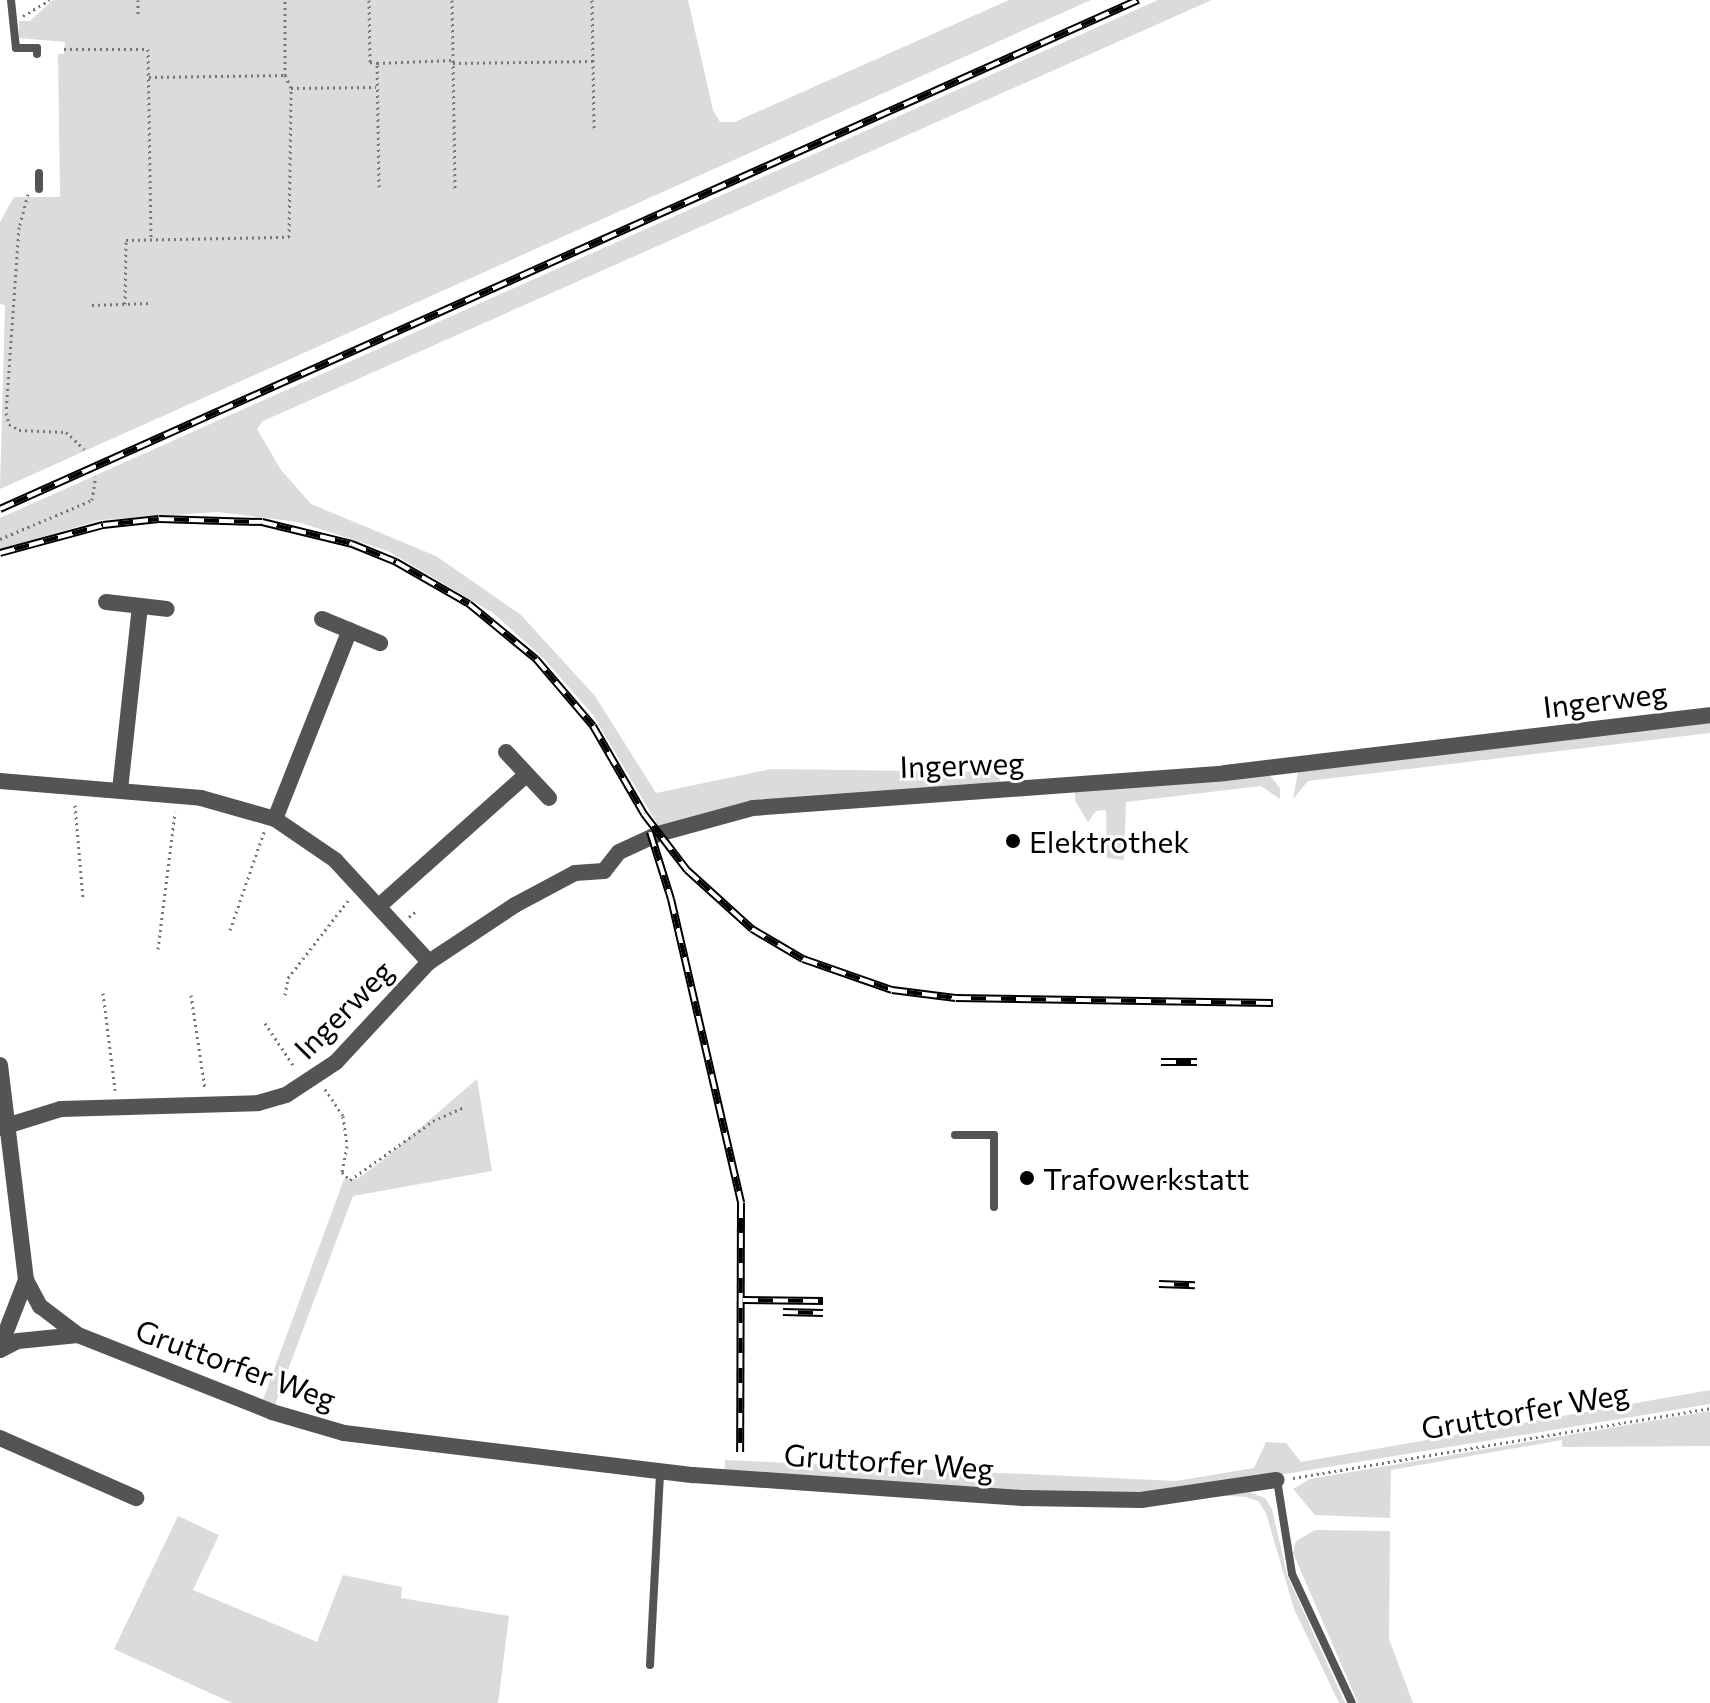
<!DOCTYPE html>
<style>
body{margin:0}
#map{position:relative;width:1710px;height:1703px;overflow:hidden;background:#fff;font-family:Commissioner,sans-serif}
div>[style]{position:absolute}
.green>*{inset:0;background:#dbdbdb}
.path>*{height:3px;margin-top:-1.5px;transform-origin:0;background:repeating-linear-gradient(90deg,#767676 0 2px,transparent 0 6px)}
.service>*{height:8px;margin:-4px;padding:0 4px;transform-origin:4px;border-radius:4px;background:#545454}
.minor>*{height:16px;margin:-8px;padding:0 8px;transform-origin:8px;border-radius:8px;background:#545454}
.rail>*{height:8px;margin-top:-4px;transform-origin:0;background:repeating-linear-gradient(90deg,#fff 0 15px,#000 0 30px);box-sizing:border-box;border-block:2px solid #000}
.dots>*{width:22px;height:22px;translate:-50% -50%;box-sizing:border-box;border:4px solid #fff;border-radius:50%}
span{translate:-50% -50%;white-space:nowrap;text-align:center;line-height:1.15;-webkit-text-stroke:6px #fff;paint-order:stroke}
.street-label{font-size:30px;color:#000}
.poi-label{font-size:30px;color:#000}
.left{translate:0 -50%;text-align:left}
</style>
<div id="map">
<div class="green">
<i style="clip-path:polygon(53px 0,688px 0,713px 110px,720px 122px,735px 122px,1009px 0,1091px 0,0 489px,5px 305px,0 304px,0 222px,14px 197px,60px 197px,58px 54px,64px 54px,65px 42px,19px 38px,19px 21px,30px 21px)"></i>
<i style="clip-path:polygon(1158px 0,1212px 0,263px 421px,257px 429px,281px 470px,311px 504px,436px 556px,521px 615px,595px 696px,656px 793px,771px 769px,995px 772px,1006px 790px,821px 797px,662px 832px,593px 715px,545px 660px,493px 613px,388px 551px,298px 522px,217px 512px,101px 520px,0 549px,0 518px)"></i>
<i style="clip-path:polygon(1710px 718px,1710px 733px,1308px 781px,1293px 799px,1298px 772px)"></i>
<i style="clip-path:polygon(1267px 772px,1280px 788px,1280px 799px,1261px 786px,1126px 802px,1124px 860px,1107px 858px,1106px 810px,1096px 811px,1088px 822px,1075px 801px,1075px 789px)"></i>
<i style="clip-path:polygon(477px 1079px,492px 1171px,353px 1196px,273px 1410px,261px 1405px,344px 1179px,357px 1179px,378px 1164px)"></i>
<i style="clip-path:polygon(1710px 1390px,1710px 1404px,1140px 1498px,724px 1475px,725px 1460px,1176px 1481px,1254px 1468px,1266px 1442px,1286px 1443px,1301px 1462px)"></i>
<i style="clip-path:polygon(1710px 1411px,1710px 1446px,1562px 1447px,1562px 1440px,1391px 1470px,1390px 1518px,1315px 1515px,1293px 1489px,1310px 1479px)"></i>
<i style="clip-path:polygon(1248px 1492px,1265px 1498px,1272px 1509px,1287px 1575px,1345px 1703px,1339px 1703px,1294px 1609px,1266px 1513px,1258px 1501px,1246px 1497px,1215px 1495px)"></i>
<i style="clip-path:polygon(178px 1516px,219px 1535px,193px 1590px,317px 1642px,343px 1575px,402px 1587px,401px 1598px,509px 1616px,498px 1703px,232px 1703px,114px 1649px)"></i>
<i style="clip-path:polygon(1315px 1530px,1390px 1531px,1389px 1639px,1413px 1703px,1358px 1703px,1293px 1553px,1296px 1541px)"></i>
</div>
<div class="path">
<i style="left:138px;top:0;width:14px;rotate:90deg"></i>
<i style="left:369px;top:0;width:62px;rotate:89.1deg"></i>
<i style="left:370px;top:62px;width:7px;rotate:8deg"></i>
<i style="left:452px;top:0;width:60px;rotate:89deg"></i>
<i style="left:592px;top:0;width:131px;rotate:89.1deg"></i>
<i style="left:23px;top:16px;width:31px;rotate:-31deg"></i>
<i style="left:64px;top:49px;width:84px"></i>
<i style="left:148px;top:49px;width:189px;rotate:89.1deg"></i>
<i style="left:453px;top:63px;width:140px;rotate:-0.8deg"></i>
<i style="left:285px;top:75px;width:14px;rotate:65deg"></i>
<i style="left:291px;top:88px;width:85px;rotate:-0.7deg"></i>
<i style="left:149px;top:77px;width:136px;rotate:-0.8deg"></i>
<i style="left:285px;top:75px;width:75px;rotate:-90deg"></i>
<i style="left:379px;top:187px;width:124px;rotate:-90.9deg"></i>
<i style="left:377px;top:63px;width:76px;rotate:-2.3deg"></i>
<i style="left:453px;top:60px;width:131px;rotate:89.1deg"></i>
<i style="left:28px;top:194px;width:34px;rotate:105deg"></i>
<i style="left:19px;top:227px;width:186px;rotate:94deg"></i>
<i style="left:6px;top:413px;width:11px;rotate:75deg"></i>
<i style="left:9px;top:424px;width:12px;rotate:31deg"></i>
<i style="left:19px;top:430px;width:47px;rotate:2.4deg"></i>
<i style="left:66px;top:432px;width:25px;rotate:43deg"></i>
<i style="left:125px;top:304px;width:64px;rotate:-89.1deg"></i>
<i style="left:126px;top:240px;width:163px;rotate:-1.1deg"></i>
<i style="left:289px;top:237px;width:149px;rotate:-89.2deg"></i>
<i style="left:92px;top:305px;width:59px;rotate:-1.9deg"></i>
<i style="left:0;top:539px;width:100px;rotate:-23deg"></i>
<i style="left:92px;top:500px;width:24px;rotate:-81deg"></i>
<i style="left:75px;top:805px;width:93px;rotate:85.1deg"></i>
<i style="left:409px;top:917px;width:9px;rotate:-41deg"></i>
<i style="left:230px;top:930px;width:104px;rotate:-70.9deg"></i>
<i style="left:158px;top:949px;width:138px;rotate:-82.9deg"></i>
<i style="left:103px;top:993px;width:98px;rotate:82.9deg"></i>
<i style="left:191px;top:995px;width:95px;rotate:81.5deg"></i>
<i style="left:285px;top:995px;width:17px;rotate:-80deg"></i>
<i style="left:288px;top:978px;width:101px;rotate:-52.2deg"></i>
<i style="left:265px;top:1023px;width:54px;rotate:56.3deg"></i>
<i style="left:325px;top:1089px;width:32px;rotate:56deg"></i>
<i style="left:343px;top:1116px;width:30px;rotate:82deg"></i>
<i style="left:347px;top:1146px;width:26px;rotate:101deg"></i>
<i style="left:342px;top:1172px;width:11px;rotate:45deg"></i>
<i style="left:350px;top:1180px;width:102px;rotate:-35.4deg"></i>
<i style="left:433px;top:1121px;width:32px;rotate:-24deg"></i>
<i style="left:1293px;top:1478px;width:423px;rotate:-9.5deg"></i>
</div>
<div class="service">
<i style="left:11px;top:0;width:48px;rotate:84.1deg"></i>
<i style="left:16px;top:48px;width:21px"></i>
<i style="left:37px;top:48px;width:6px;rotate:90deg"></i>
<i style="left:39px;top:173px;width:16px;rotate:90deg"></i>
<i style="left:955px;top:1135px;width:39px"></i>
<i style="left:994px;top:1135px;width:72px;rotate:90deg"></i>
<i style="left:1277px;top:1480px;width:95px;rotate:80.9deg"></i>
<i style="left:1292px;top:1574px;width:142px;rotate:65.1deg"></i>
<i style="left:650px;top:1665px;width:194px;rotate:-87deg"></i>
</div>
<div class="minor">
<i style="left:106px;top:602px;width:61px;rotate:6.5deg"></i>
<i style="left:322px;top:619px;width:63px;rotate:22.5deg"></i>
<i style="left:506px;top:752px;width:63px;rotate:46.9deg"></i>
<i style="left:0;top:781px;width:202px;rotate:4.8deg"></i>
<i style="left:201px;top:798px;width:77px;rotate:15.8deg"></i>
<i style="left:275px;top:819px;width:73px;rotate:34.3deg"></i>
<i style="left:335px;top:860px;width:139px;rotate:47.3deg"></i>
<i style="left:120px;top:790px;width:185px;rotate:-83.8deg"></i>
<i style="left:275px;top:819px;width:203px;rotate:-68.4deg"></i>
<i style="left:379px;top:906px;width:197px;rotate:-41.7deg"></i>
<i style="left:0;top:1065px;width:217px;rotate:83.1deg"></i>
<i style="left:26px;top:1280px;width:72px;rotate:111.2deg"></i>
<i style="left:0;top:1128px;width:64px;rotate:-17.3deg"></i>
<i style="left:61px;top:1109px;width:197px;rotate:-1.7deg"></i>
<i style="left:258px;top:1103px;width:29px;rotate:-16deg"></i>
<i style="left:286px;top:1095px;width:60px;rotate:-33.4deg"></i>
<i style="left:336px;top:1062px;width:137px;rotate:-47.1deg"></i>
<i style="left:429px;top:962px;width:103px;rotate:-33.5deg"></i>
<i style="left:515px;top:905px;width:68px;rotate:-28.1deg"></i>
<i style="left:575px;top:873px;width:29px;rotate:-4deg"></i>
<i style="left:604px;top:871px;width:24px;rotate:-52deg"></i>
<i style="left:619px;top:852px;width:43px;rotate:-24.8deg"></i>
<i style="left:658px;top:834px;width:98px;rotate:-15.3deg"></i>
<i style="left:753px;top:808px;width:473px;rotate:-4.2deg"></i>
<i style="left:1225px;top:773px;width:488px;rotate:-6.8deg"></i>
<i style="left:26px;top:1280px;width:30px;rotate:62deg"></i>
<i style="left:40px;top:1306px;width:48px;rotate:37.3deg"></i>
<i style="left:78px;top:1335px;width:209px;rotate:21.6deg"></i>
<i style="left:272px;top:1412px;width:75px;rotate:16.3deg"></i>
<i style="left:344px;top:1433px;width:352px;rotate:6.9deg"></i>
<i style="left:693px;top:1475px;width:332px;rotate:4deg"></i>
<i style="left:1024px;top:1498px;width:117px;rotate:1deg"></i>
<i style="left:1141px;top:1500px;width:137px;rotate:-8.4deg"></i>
<i style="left:0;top:1350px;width:20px;rotate:-27deg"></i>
<i style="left:18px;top:1341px;width:60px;rotate:-5.7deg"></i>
<i style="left:0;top:1438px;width:149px;rotate:23.8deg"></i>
</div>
<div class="rail">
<i style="left:0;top:509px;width:1247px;rotate:-24.1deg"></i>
<i style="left:0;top:553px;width:107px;rotate:-15.2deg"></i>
<i style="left:103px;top:525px;width:56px;rotate:-6.1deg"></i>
<i style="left:159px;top:519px;width:103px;rotate:1.7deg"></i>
<i style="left:262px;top:522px;width:93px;rotate:13.7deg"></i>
<i style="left:352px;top:544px;width:48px;rotate:22.2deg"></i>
<i style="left:396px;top:562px;width:84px;rotate:29.9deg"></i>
<i style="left:469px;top:604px;width:87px;rotate:39.4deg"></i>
<i style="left:536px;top:659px;width:88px;rotate:49.6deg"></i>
<i style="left:593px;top:726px;width:102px;rotate:59.9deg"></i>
<i style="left:644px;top:814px;width:71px;rotate:52.5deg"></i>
<i style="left:687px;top:870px;width:88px;rotate:42.2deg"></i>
<i style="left:752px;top:929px;width:59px;rotate:30.5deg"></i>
<i style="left:803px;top:959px;width:94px;rotate:19.2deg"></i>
<i style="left:892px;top:990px;width:64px;rotate:7.1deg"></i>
<i style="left:956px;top:998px;width:317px;rotate:0.9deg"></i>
<i style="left:650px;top:832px;width:70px;rotate:72.6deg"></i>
<i style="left:671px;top:899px;width:312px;rotate:77deg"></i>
<i style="left:741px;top:1203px;width:249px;rotate:90.2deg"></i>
<i style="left:1161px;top:1062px;width:36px"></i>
<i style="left:1160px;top:1179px;width:37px"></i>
<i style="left:1159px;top:1284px;width:36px;rotate:2deg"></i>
<i style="left:743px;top:1300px;width:80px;rotate:0.7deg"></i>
<i style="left:783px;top:1312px;width:40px;rotate:1.4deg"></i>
</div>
<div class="dots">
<i style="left:1013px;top:841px;background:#000"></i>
<i style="left:1027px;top:1178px;background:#000"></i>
</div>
<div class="street-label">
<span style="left:1605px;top:699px;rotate:-7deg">Ingerweg</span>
<span style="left:962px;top:764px;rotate:-2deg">Ingerweg</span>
<span style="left:343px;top:1009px;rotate:-45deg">Ingerweg</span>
<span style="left:236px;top:1364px;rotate:20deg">Gruttorfer Weg</span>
<span style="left:1525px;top:1410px;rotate:-10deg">Gruttorfer Weg</span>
<span style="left:889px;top:1461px;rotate:4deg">Gruttorfer Weg</span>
</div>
<div class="poi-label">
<span class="left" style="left:1029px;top:841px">Elektrothek</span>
<span class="left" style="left:1043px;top:1178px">Trafowerkstatt</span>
</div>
</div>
